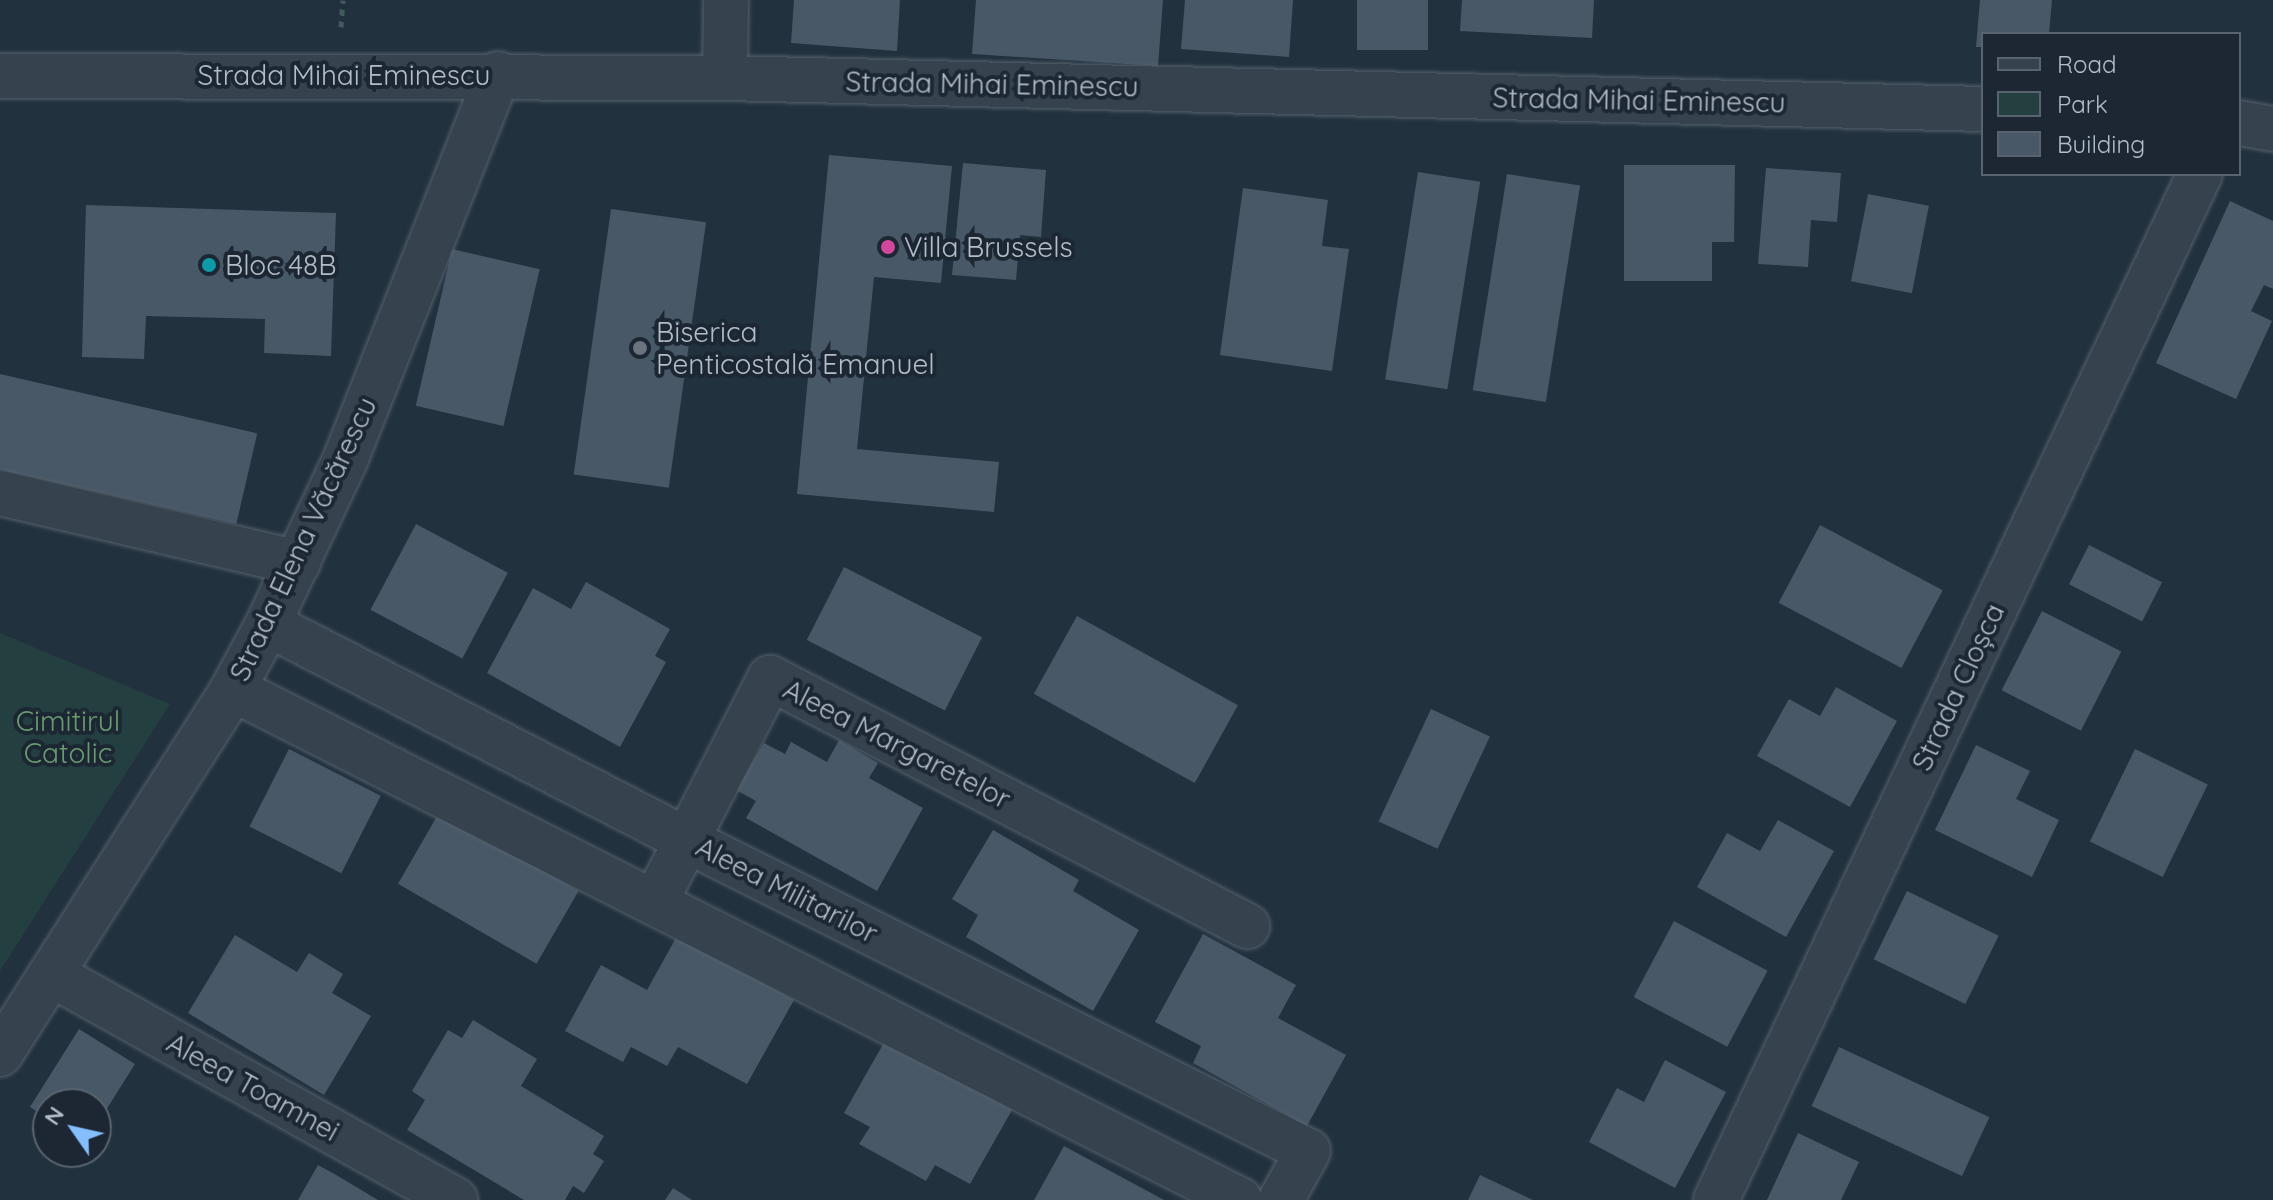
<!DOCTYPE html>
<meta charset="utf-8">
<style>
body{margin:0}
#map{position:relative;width:2273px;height:1200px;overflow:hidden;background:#22313e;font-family:Quicksand,sans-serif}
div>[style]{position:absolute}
.green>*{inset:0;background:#243f3f}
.building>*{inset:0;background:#485867;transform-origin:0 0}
.path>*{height:5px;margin-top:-2.5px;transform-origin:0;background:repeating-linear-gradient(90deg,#425b5c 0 6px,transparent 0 12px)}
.roads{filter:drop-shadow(0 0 2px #55606c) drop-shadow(0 0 2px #55606c)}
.minor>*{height:44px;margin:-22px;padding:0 22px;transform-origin:22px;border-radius:22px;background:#36424e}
.dots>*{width:22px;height:22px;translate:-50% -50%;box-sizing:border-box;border:4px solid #1c2733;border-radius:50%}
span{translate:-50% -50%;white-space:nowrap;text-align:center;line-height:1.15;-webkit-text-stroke:8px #1c2733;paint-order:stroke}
.street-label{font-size:28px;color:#b2bdc9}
.poi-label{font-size:28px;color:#b2bdc9}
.left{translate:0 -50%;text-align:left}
.park-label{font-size:28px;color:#689c6f}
.legend{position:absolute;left:1981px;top:32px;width:260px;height:144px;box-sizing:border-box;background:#1c2733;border:2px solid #58636f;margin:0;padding:10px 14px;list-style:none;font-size:24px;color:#b2bdc9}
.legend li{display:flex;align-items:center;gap:16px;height:40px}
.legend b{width:40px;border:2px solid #58636f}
.north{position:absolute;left:32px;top:1088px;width:80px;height:80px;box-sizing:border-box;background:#1c2733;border:2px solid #58636f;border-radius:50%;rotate:304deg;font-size:22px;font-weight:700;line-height:32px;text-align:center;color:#b2bdc9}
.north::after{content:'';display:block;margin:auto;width:28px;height:36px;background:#84befd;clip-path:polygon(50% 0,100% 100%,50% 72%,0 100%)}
</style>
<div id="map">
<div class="green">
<i style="clip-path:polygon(0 633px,170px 704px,0 971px)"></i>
</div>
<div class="building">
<i style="clip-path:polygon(794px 0,900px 0,897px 51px,791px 43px)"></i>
<i style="clip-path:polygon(976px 0,1163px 0,1158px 66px,972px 54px)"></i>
<i style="clip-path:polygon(1185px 0,1293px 0,1289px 57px,1181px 49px)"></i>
<i style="left:1357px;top:0;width:71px;height:50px"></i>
<i style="clip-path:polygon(1462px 0,1594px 0,1592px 38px,1460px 31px)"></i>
<i style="clip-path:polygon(1980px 0,2052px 0,2049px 34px,1983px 34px,1983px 47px,1976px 47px)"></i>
<i style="clip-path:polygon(829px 155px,952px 166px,941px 283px,874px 277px,857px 449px,999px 462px,994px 512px,797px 494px)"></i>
<i style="clip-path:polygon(963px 163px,1046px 170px,1041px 237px,1020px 235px,1016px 280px,952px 275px)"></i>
<i style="clip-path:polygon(1624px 165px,1735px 165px,1734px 242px,1712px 242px,1712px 281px,1624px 281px)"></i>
<i style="clip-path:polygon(1766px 168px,1841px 173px,1837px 222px,1811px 220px,1808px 267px,1758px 264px)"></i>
<i style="left:1418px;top:172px;width:63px;height:210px;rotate:9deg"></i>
<i style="left:1507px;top:174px;width:74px;height:219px;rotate:9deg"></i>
<i style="clip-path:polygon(1243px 188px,1328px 200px,1322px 246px,1349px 249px,1332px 371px,1220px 355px)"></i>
<i style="left:1868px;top:194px;width:62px;height:89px;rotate:11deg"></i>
<i style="clip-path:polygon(2230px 201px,2273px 221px,2273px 289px,2264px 285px,2251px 311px,2272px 321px,2236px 399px,2156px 363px)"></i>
<i style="clip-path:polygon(86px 205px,336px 213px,331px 356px,264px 353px,265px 319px,146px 316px,144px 359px,82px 357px)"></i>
<i style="left:611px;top:209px;width:96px;height:268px;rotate:8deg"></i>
<i style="left:452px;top:249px;width:90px;height:161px;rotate:13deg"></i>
<i style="left:0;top:374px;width:264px;height:93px;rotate:13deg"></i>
<i style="left:416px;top:524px;width:104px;height:97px;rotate:28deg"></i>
<i style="left:1820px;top:525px;width:139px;height:88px;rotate:28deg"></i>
<i style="left:2089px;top:545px;width:82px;height:44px;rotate:27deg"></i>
<i style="left:844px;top:567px;width:155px;height:82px;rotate:27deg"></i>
<i style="clip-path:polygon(586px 582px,670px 629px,655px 656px,666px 662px,620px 747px,487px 673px,533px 588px,571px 609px)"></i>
<i style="left:2042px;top:611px;width:89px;height:89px;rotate:27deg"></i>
<i style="left:1077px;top:616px;width:184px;height:89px;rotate:29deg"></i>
<i style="clip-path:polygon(1836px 687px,1897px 721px,1850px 807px,1757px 756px,1789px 699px,1820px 716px)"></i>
<i style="left:1431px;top:709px;width:65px;height:124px;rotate:25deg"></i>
<i style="clip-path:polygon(839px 740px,878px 763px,869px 778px,923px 808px,877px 891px,746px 818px,756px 801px,736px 790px,764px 743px,785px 754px,791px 742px,827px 762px)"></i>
<i style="clip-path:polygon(1976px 745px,2030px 771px,2016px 799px,2059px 820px,2032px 877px,1935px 830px)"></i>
<i style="left:289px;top:749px;width:103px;height:87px;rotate:27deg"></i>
<i style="left:2135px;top:749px;width:81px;height:103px;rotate:26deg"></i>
<i style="left:440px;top:811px;width:160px;height:84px;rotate:30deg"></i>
<i style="clip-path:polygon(1778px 820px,1834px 851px,1786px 937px,1697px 887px,1727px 833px,1760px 851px)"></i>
<i style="clip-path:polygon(993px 830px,1079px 880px,1073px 891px,1139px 930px,1093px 1011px,966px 937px,978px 915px,952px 899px)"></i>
<i style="left:1907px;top:891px;width:102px;height:76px;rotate:26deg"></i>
<i style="left:1674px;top:921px;width:106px;height:86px;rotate:28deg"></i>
<i style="clip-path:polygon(1203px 934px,1296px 985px,1278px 1018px,1346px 1055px,1307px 1126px,1193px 1063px,1201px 1046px,1155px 1022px)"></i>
<i style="clip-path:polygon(235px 935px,297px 972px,309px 953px,343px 974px,332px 993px,371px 1016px,324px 1095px,188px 1013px)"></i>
<i style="clip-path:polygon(677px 936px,794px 1000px,747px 1084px,678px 1047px,667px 1066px,631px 1047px,623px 1062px,565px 1031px,601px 965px,647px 990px)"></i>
<i style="clip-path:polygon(473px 1020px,537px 1059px,521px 1086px,604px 1136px,593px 1154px,604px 1161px,584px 1193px,573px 1186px,565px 1200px,524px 1200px,407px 1130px,425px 1100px,412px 1091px,448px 1030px,462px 1038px)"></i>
<i style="clip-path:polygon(79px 1029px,135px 1064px,96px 1126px,96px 1104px,48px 1104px,48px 1119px,30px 1107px)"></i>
<i style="clip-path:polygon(886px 1039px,1012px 1110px,970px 1184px,935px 1165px,926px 1181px,859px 1144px,870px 1127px,844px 1113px)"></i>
<i style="left:1839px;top:1047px;width:166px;height:65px;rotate:25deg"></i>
<i style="clip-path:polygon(1665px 1060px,1726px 1092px,1675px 1188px,1589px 1142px,1617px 1088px,1644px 1102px)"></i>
<i style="clip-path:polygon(1798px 1133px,1859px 1162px,1841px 1200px,1767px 1200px)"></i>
<i style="clip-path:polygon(1064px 1146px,1164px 1200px,1034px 1200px)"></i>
<i style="clip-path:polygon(318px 1165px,338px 1176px,378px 1200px,298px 1200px)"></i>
<i style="clip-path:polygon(1480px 1175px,1533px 1200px,1468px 1200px)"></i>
<i style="clip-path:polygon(673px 1188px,692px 1200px,665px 1200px)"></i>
</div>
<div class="path">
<i style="left:341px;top:27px;width:27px;rotate:-86deg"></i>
</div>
<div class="roads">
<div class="minor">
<i style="left:0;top:76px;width:725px;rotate:0.16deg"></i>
<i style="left:725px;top:78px;width:1258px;rotate:1.41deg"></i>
<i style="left:725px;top:78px;width:78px;rotate:-89.3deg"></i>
<i style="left:2239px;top:123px;width:35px;rotate:10deg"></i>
<i style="left:0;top:493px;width:306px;rotate:13.2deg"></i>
<i style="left:268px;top:624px;width:471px;rotate:27.3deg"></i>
<i style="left:686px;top:840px;width:695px;rotate:26.57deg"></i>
<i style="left:1308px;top:1151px;width:56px;rotate:118.9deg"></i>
<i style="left:233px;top:689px;width:1129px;rotate:26.91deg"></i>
<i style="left:655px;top:902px;width:252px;rotate:-62.8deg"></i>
<i style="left:770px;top:678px;width:538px;rotate:27.47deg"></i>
<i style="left:51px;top:974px;width:463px;rotate:29.2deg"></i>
<i style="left:0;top:1054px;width:433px;rotate:-57.4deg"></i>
<i style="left:233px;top:689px;width:74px;rotate:-61.7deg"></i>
<i style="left:268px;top:624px;width:183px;rotate:-64.8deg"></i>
<i style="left:346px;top:458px;width:413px;rotate:-68.4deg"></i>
<i style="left:1716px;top:1200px;width:1134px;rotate:-64.75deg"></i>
</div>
</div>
<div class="dots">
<i style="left:888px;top:247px;background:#d1479c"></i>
<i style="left:209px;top:265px;background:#0f9aa8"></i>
<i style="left:640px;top:348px;background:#6b7280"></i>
</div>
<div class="street-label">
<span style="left:344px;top:75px">Strada Mihai Eminescu</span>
<span style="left:992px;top:84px;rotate:1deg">Strada Mihai Eminescu</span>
<span style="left:1639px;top:100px;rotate:1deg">Strada Mihai Eminescu</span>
<span style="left:303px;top:539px;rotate:-65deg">Strada Elena Văcărescu</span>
<span style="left:1958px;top:687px;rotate:-65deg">Strada Cloșca</span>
<span style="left:897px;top:744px;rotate:27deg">Aleea Margaretelor</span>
<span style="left:787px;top:890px;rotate:27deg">Aleea Militarilor</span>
<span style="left:253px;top:1087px;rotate:29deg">Aleea Toamnei</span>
</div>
<div class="poi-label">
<span class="left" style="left:904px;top:247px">Villa Brussels</span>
<span class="left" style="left:225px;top:265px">Bloc 48B</span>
<span class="left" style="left:656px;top:348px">Biserica<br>Penticostală Emanuel</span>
</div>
<div class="park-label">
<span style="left:68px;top:737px">Cimitirul<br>Catolic</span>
</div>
<ul class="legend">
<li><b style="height:10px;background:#36424e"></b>Road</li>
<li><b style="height:22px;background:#243f3f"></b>Park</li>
<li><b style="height:22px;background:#485867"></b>Building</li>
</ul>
<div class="north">N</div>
</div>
